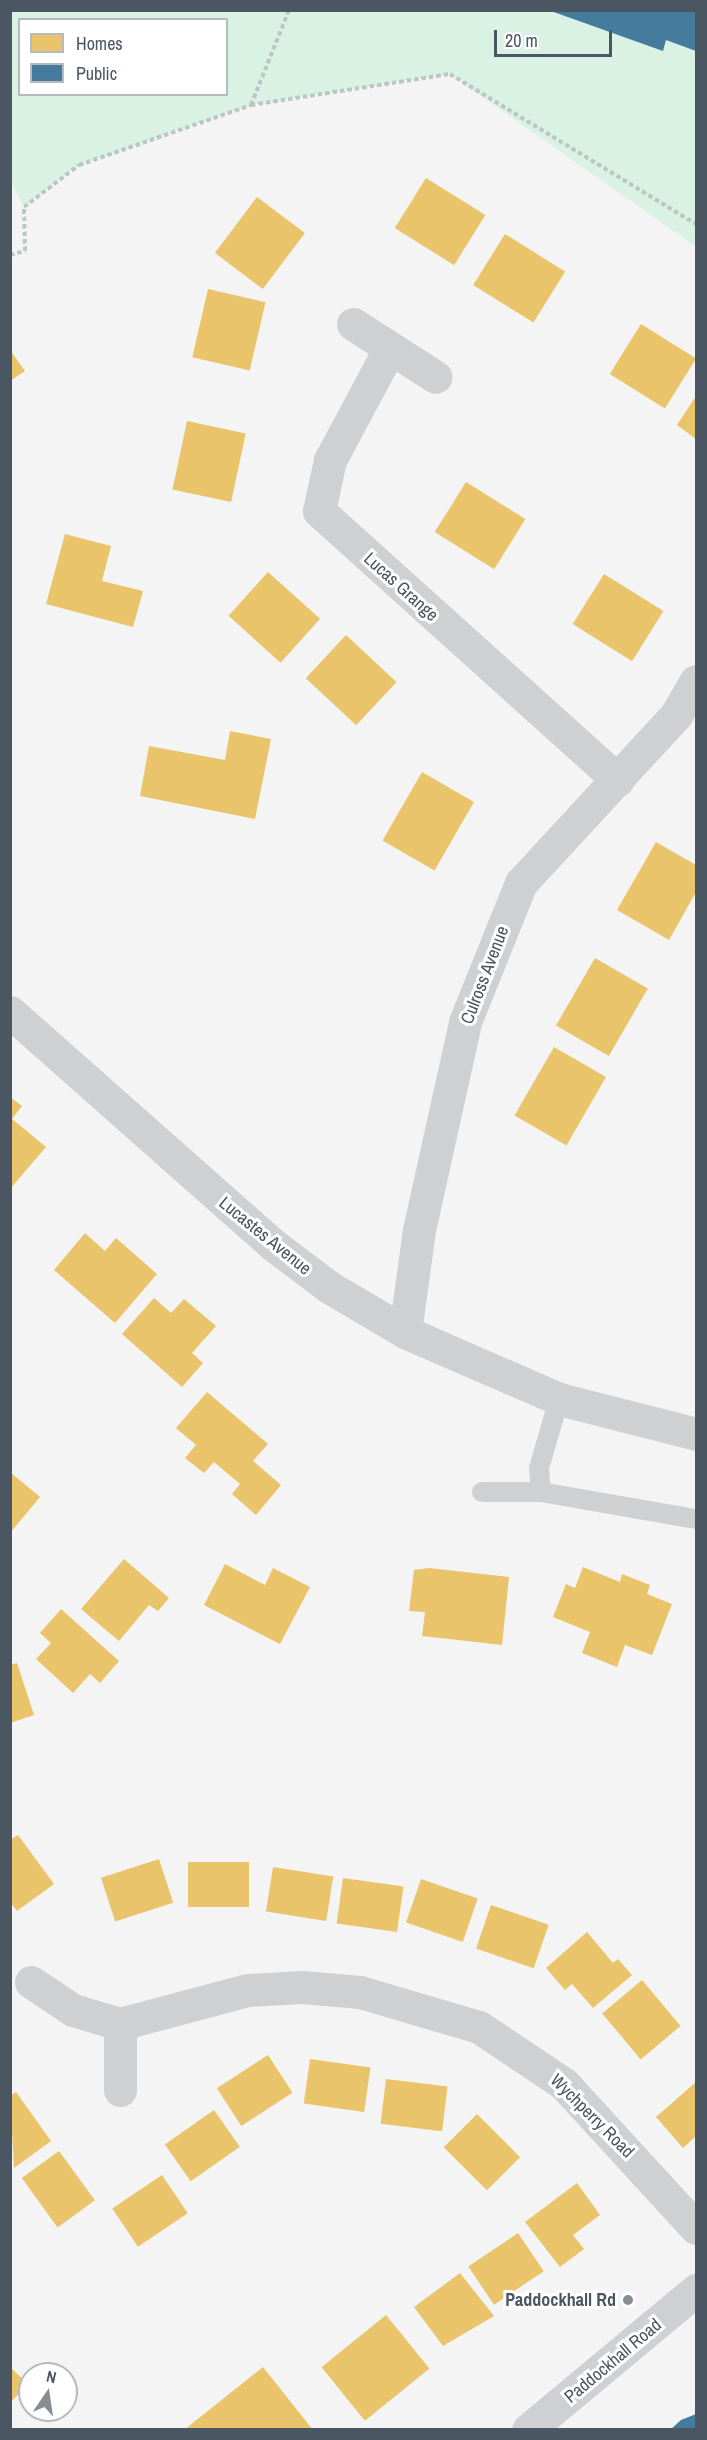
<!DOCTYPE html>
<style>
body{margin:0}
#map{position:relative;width:707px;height:2440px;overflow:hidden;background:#f4f4f4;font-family:"Archivo Narrow",sans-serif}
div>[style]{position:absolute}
.green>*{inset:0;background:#d9f2e3}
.homes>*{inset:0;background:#e9c46a;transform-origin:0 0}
.public>*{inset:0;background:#457b9d}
.path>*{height:4px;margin-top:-2px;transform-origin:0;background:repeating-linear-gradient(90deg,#bcc7c4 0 4.5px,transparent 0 7.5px)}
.lane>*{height:20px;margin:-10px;padding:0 10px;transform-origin:10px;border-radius:10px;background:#ced0d2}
.street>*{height:33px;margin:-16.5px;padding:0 16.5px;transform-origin:16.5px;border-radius:16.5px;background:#ced0d2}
.secondary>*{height:33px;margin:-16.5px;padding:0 16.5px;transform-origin:16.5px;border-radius:16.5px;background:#ced0d4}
.dots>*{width:16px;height:16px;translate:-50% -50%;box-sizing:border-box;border:3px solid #fff;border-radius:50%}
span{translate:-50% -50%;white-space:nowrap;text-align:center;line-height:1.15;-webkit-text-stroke:6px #fff;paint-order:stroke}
.street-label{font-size:18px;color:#4a5661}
.poi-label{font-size:18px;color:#4a5661;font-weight:700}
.right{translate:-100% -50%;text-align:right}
.frame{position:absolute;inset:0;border:12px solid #4a5661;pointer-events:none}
.legend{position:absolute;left:18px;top:18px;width:210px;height:78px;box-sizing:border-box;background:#fff;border:2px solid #b7bbc0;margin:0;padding:8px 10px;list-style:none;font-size:18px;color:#4a5661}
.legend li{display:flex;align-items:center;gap:12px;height:30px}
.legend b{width:30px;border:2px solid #b7bbc0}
.north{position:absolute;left:18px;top:2362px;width:60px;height:60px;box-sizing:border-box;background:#fff;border:2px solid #b7bbc0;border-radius:50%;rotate:13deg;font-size:16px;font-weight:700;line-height:24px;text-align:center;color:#4a5661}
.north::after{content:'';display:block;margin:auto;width:21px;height:27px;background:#868d94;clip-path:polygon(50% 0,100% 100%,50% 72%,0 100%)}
.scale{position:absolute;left:494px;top:30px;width:118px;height:27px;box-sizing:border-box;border:3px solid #4a5661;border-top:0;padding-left:8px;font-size:18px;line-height:21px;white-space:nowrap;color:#4a5661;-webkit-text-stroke:4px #fff;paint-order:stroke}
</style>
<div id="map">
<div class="green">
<i style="clip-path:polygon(evenodd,10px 11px,696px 11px,696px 247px,450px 74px,251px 105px,79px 165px,24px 207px,11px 181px,10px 11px,20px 20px,226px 20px,226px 94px,20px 94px,20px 20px)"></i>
</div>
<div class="homes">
<i style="left:426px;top:178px;width:70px;height:59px;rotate:32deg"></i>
<i style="left:257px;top:197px;width:60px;height:70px;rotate:37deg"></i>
<i style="left:505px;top:234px;width:71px;height:60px;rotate:32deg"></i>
<i style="left:208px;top:289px;width:59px;height:70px;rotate:13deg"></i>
<i style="left:641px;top:324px;width:65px;height:59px;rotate:32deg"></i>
<i style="clip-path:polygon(10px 350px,25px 371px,10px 381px)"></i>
<i style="clip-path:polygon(696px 396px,696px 439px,677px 425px)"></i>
<i style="left:187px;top:421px;width:60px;height:70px;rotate:12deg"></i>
<i style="left:466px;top:482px;width:70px;height:59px;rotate:32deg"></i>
<i style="clip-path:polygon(65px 534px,111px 546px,102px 581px,143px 591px,133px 627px,46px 604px)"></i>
<i style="left:268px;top:572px;width:70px;height:59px;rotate:42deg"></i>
<i style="left:604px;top:574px;width:70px;height:59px;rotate:32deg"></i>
<i style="left:346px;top:635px;width:69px;height:59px;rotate:43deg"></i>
<i style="clip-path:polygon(230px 731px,271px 739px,255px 819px,140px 796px,149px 746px,225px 760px)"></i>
<i style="left:422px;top:772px;width:60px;height:79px;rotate:30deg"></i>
<i style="clip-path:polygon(656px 842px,696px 865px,696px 892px,669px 940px,617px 910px)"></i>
<i style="left:595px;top:958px;width:61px;height:78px;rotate:30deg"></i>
<i style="left:554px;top:1047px;width:60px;height:79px;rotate:30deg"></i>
<i style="clip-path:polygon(10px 1097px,22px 1106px,12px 1119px,46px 1147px,10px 1189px)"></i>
<i style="clip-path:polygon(85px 1233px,105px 1251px,116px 1238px,157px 1274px,115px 1323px,54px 1270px)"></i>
<i style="clip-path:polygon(154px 1298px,171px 1313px,184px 1299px,216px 1326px,192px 1353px,203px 1363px,182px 1387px,122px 1334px)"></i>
<i style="clip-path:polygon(207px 1392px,268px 1444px,253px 1461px,281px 1485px,256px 1515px,232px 1494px,240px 1484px,214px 1462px,204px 1473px,185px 1458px,196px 1445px,176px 1428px)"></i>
<i style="clip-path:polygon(10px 1472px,40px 1497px,10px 1533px)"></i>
<i style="clip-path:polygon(124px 1559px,169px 1598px,158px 1611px,149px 1605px,119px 1641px,81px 1609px)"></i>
<i style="clip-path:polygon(225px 1564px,265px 1585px,273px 1568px,310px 1587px,280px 1644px,204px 1605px)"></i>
<i style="clip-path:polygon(583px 1567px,620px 1582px,622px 1574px,650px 1585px,647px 1594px,672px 1604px,652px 1655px,625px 1645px,617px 1667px,582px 1653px,590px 1632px,553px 1617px,566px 1584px,575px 1588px)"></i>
<i style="clip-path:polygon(429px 1568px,509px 1577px,502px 1645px,422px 1636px,425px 1612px,409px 1611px,414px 1570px)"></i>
<i style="clip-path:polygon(61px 1609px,119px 1661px,100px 1683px,90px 1674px,73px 1693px,36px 1659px,51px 1643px,40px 1633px)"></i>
<i style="clip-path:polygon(17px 1663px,34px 1715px,10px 1723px,10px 1665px)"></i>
<i style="clip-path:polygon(18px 1835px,54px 1884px,17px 1911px,10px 1902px,10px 1840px)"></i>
<i style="left:159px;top:1859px;width:46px;height:61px;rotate:72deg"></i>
<i style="left:188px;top:1862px;width:61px;height:45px"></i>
<i style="left:273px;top:1867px;width:61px;height:45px;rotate:9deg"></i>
<i style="left:343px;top:1878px;width:61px;height:46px;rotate:8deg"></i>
<i style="left:421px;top:1879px;width:60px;height:46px;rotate:19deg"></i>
<i style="left:491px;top:1905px;width:61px;height:46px;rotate:19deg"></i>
<i style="clip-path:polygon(587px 1932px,613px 1963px,618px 1959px,632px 1975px,593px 2008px,572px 1984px,565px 1990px,546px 1968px)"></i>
<i style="left:642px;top:1980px;width:60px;height:52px;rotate:50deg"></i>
<i style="left:268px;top:2055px;width:45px;height:61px;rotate:57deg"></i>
<i style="left:310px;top:2059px;width:61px;height:45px;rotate:8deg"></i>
<i style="left:386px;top:2079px;width:62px;height:45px;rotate:7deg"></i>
<i style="clip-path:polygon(696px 2082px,696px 2136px,683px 2148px,656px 2117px)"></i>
<i style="clip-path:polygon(16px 2092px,51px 2141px,14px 2168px,10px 2096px)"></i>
<i style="left:214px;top:2110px;width:45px;height:60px;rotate:55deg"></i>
<i style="left:477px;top:2114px;width:61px;height:47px;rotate:45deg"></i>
<i style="left:59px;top:2151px;width:61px;height:46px;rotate:54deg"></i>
<i style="left:162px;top:2175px;width:46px;height:60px;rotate:56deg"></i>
<i style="clip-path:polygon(577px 2183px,600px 2215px,573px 2235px,584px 2249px,560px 2267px,525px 2222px)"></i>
<i style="left:518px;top:2233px;width:46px;height:60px;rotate:56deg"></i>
<i style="clip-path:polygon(460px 2273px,494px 2316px,443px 2346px,414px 2307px)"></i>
<i style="left:386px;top:2315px;width:69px;height:83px;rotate:51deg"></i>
<i style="clip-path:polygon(10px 2367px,28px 2384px,10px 2403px)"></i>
<i style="clip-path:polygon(263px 2367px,313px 2430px,184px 2430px)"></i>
</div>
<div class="public">
<i style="clip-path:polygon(548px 10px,696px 10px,696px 51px,666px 40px,663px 51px)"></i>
<i style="clip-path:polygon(696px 2414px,696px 2430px,670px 2430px,681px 2420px)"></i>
</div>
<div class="path">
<i style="left:251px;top:105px;width:102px;rotate:-68.2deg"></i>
<i style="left:10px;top:255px;width:16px;rotate:-15deg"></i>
<i style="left:25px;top:251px;width:44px;rotate:-91.3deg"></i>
<i style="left:24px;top:207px;width:69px;rotate:-37.4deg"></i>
<i style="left:79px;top:165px;width:182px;rotate:-19.2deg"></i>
<i style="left:251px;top:105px;width:201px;rotate:-8.9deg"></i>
<i style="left:450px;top:74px;width:288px;rotate:31.4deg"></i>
</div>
<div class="lane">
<i style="left:482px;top:1492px;width:59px"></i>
<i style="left:541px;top:1492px;width:157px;rotate:9.9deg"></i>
<i style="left:541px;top:1492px;width:24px;rotate:-95deg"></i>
<i style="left:539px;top:1468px;width:72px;rotate:-73.8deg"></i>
</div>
<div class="street">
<i style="left:353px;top:324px;width:98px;rotate:32.6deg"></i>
<i style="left:390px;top:348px;width:127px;rotate:118.2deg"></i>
<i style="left:330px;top:460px;width:52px;rotate:102.2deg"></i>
<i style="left:319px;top:511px;width:402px;rotate:42deg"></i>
<i style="left:10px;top:1012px;width:350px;rotate:41.5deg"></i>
<i style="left:272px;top:1244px;width:71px;rotate:37deg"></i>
<i style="left:329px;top:1287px;width:88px;rotate:30.6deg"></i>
<i style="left:405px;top:1332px;width:168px;rotate:23.5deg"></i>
<i style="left:559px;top:1399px;width:141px;rotate:14.3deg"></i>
<i style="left:405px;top:1332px;width:103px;rotate:-82.2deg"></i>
<i style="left:419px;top:1230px;width:213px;rotate:-77.5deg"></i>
<i style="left:465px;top:1022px;width:150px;rotate:-68.1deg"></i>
<i style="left:521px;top:883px;width:229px;rotate:-47.3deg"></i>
<i style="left:676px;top:715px;width:39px;rotate:-60deg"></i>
<i style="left:31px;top:1982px;width:50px;rotate:33.7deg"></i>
<i style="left:73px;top:2010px;width:49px;rotate:16.6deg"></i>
<i style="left:120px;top:2024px;width:132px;rotate:-14.9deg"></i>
<i style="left:248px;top:1990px;width:54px;rotate:-3.2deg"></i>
<i style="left:302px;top:1987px;width:58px;rotate:4.9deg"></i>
<i style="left:360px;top:1992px;width:124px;rotate:16.4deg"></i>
<i style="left:479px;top:2027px;width:102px;rotate:33.8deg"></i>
<i style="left:564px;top:2084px;width:195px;rotate:47.5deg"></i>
<i style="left:120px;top:2024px;width:66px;rotate:90deg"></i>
</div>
<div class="secondary">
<i style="left:528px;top:2430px;width:219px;rotate:-39.8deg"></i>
</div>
<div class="dots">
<i style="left:628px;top:2300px;background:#868d94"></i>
</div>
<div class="street-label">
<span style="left:401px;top:587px;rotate:42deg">Lucas Grange</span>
<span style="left:485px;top:975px;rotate:-69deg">Culross Avenue</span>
<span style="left:265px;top:1236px;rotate:39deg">Lucastes Avenue</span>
<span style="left:592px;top:2116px;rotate:45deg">Wychperry Road</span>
<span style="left:613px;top:2361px;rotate:-40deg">Paddockhall Road</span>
</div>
<div class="poi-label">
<span class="right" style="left:616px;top:2300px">Paddockhall Rd</span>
</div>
<div class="frame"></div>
<ul class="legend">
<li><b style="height:16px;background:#e9c46a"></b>Homes</li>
<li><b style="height:16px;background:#457b9d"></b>Public</li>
</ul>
<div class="north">N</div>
<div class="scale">20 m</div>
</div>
